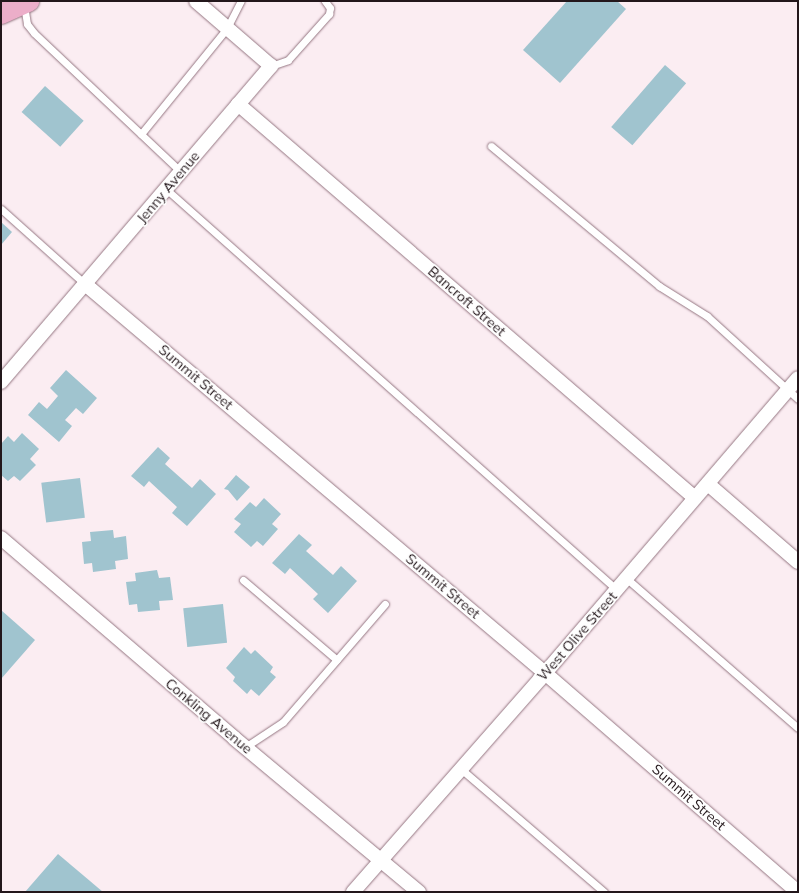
<!DOCTYPE html>
<style>
body{margin:0}
#map{position:relative;width:799px;height:893px;overflow:hidden;background:#fbedf2;font-family:Mulish,sans-serif}
div>[style]{position:absolute}
.building>*{inset:0;background:#a0c4cf;transform-origin:0 0}
.roads{filter:drop-shadow(0 0 1px #957682) drop-shadow(0 0 1px #957682)}
.lane>*{height:7px;margin:-3.5px;padding:0 3.5px;transform-origin:3.5px;border-radius:3.5px;background:#fff}
.street>*{height:14px;margin:-7px;padding:0 7px;transform-origin:7px;border-radius:7px;background:#fff}
.primary>*{height:22px;margin:-11px;padding:0 11px;transform-origin:11px;border-radius:11px;background:#ecaec9}
span{translate:-50% -50%;white-space:nowrap;text-align:center;line-height:1.15;-webkit-text-stroke:3.5px #fefefe;paint-order:stroke}
.street-label{font-size:14px;color:#23171b}
.frame{position:absolute;inset:0;border:2px solid #23171b;pointer-events:none}
</style>
<div id="map">
<div class="building">
<i style="clip-path:polygon(567px 1px,617px 1px,626px 9px,560px 83px,523px 50px)"></i>
<i style="left:665px;top:65px;width:28px;height:82px;rotate:41deg"></i>
<i style="left:45px;top:86px;width:52px;height:35px;rotate:42deg"></i>
<i style="clip-path:polygon(1px 222px,12px 232px,1px 245px)"></i>
<i style="clip-path:polygon(66px 370px,97px 398px,83px 414px,76px 408px,65px 420px,72px 426px,59px 442px,28px 415px,39px 402px,47px 409px,58px 396px,50px 388px)"></i>
<i style="clip-path:polygon(22px 433px,39px 449px,30px 459px,36px 465px,20px 481px,14px 476px,8px 481px,1px 475px,1px 444px,8px 436px,14px 442px)"></i>
<i style="clip-path:polygon(158px 447px,170px 458px,165px 464px,192px 488px,200px 479px,216px 494px,187px 526px,172px 513px,177px 507px,149px 481px,144px 487px,131px 476px)"></i>
<i style="clip-path:polygon(236px 475px,250px 487px,237px 501px,228px 490px,224px 489px)"></i>
<i style="left:80px;top:478px;width:40px;height:39px;rotate:83deg"></i>
<i style="clip-path:polygon(264px 498px,281px 514px,272px 524px,278px 529px,263px 546px,257px 541px,251px 547px,234px 532px,241px 524px,234px 519px,250px 502px,256px 507px)"></i>
<i style="clip-path:polygon(113px 530px,114px 538px,126px 536px,128px 559px,115px 561px,116px 569px,93px 572px,92px 563px,84px 564px,82px 542px,91px 541px,90px 532px)"></i>
<i style="clip-path:polygon(299px 534px,312px 545px,306px 551px,333px 575px,341px 566px,357px 581px,328px 613px,313px 599px,318px 594px,290px 568px,285px 574px,272px 563px)"></i>
<i style="clip-path:polygon(157px 570px,159px 578px,170px 577px,173px 600px,159px 601px,160px 610px,138px 612px,137px 604px,129px 605px,126px 582px,136px 581px,135px 573px)"></i>
<i style="left:223px;top:604px;width:39px;height:40px;rotate:84deg"></i>
<i style="clip-path:polygon(1px 610px,35px 640px,1px 679px)"></i>
<i style="clip-path:polygon(244px 647px,251px 654px,255px 650px,273px 667px,270px 672px,276px 677px,259px 696px,251px 689px,247px 694px,233px 681px,235px 677px,226px 668px)"></i>
<i style="clip-path:polygon(58px 854px,103px 892px,25px 892px)"></i>
</div>
<div class="roads">
<div class="lane">
<i style="left:24px;top:5px;width:19px;rotate:81deg"></i>
<i style="left:27px;top:24px;width:11px;rotate:52deg"></i>
<i style="left:34px;top:33px;width:202px;rotate:43.4deg"></i>
<i style="left:271px;top:66px;width:18px;rotate:-19deg"></i>
<i style="left:288px;top:60px;width:62px;rotate:-48.3deg"></i>
<i style="left:329px;top:14px;width:6px;rotate:-81deg"></i>
<i style="left:330px;top:8px;width:9px;rotate:-126deg"></i>
<i style="left:141px;top:134px;width:136px;rotate:-50.9deg"></i>
<i style="left:227px;top:28px;width:30px;rotate:-63deg"></i>
<i style="left:491px;top:146px;width:219px;rotate:39.8deg"></i>
<i style="left:659px;top:286px;width:57px;rotate:32deg"></i>
<i style="left:707px;top:316px;width:123px;rotate:42.4deg"></i>
<i style="left:166px;top:189px;width:603px;rotate:41.64deg"></i>
<i style="left:1px;top:209px;width:113px;rotate:41.8deg"></i>
<i style="left:626px;top:578px;width:228px;rotate:41.1deg"></i>
<i style="left:243px;top:580px;width:123px;rotate:40.4deg"></i>
<i style="left:245px;top:747px;width:45px;rotate:-33.3deg"></i>
<i style="left:283px;top:722px;width:156px;rotate:-49.2deg"></i>
<i style="left:461px;top:769px;width:189px;rotate:40.7deg"></i>
</div>
<div class="street">
<i style="left:238px;top:104px;width:603px;rotate:40.77deg"></i>
<i style="left:85px;top:284px;width:602px;rotate:40.22deg"></i>
<i style="left:545px;top:673px;width:335px;rotate:40.9deg"></i>
<i style="left:1px;top:382px;width:416px;rotate:-49.5deg"></i>
<i style="left:271px;top:66px;width:99px;rotate:-139.1deg"></i>
<i style="left:708px;top:484px;width:119px;rotate:40.9deg"></i>
<i style="left:1px;top:538px;width:307px;rotate:40.6deg"></i>
<i style="left:234px;top:738px;width:241px;rotate:39.8deg"></i>
<i style="left:353px;top:892px;width:283px;rotate:-48.7deg"></i>
<i style="left:540px;top:679px;width:396px;rotate:-49.4deg"></i>
</div>
<div class="primary">
<i style="left:1px;top:13px;width:30px;rotate:-24deg"></i>
</div>
</div>
<div class="street-label">
<span style="left:168px;top:187px;rotate:-50deg">Jenny Avenue</span>
<span style="left:467px;top:301px;rotate:41deg">Bancroft Street</span>
<span style="left:196px;top:377px;rotate:40deg">Summit Street</span>
<span style="left:443px;top:586px;rotate:40deg">Summit Street</span>
<span style="left:577px;top:636px;rotate:-49deg">West Olive Street</span>
<span style="left:209px;top:716px;rotate:40deg">Conkling Avenue</span>
<span style="left:689px;top:797px;rotate:41deg">Summit Street</span>
</div>
<div class="frame"></div>
</div>
